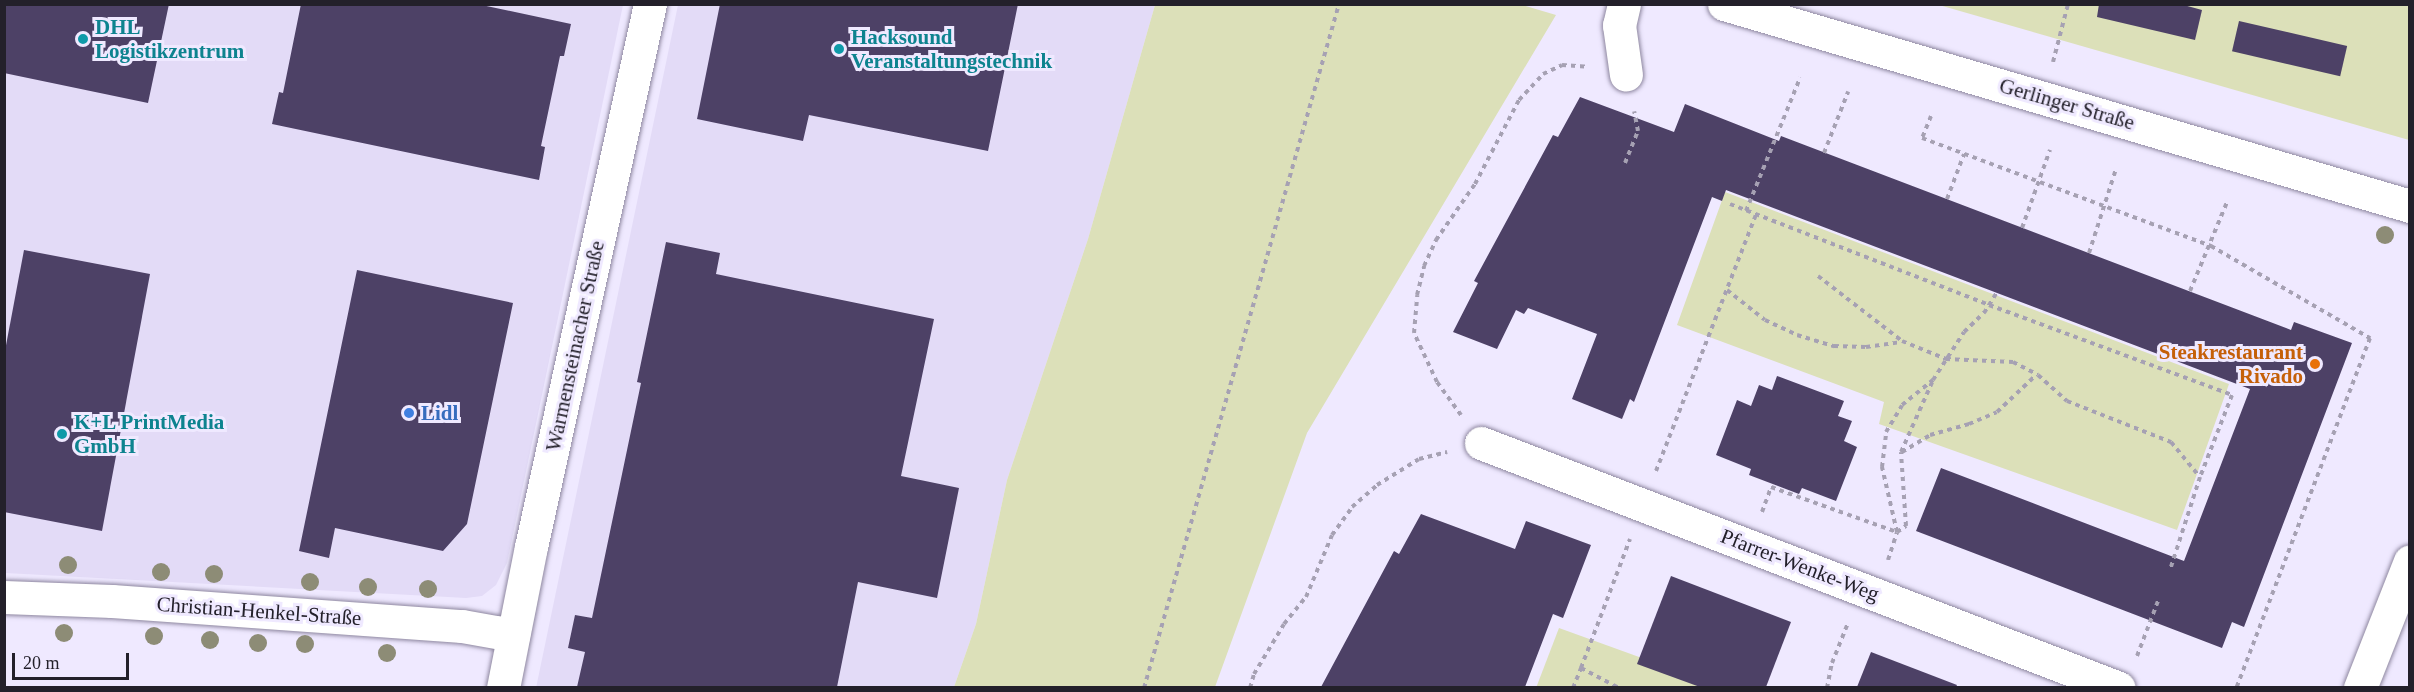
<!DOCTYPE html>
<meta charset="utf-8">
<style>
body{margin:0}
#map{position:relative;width:2414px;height:692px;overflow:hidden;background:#efe9ff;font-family:"Times New Roman",serif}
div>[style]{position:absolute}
.built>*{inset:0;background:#e3dbf7}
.green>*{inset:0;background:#dce0b9}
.building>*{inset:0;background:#4d4166;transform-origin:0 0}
.path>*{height:4px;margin-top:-2px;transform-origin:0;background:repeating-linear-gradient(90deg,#a6a1b3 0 4.5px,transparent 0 9px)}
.roads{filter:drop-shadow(0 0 2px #8e87a0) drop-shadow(0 0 2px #8e87a0)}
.minor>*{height:33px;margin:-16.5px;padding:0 16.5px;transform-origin:16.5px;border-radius:16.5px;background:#fff}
.trees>*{width:18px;height:18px;margin:-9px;border-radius:50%;background:#8d8c76}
.dots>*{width:16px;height:16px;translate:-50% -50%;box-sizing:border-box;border:3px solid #efe9ff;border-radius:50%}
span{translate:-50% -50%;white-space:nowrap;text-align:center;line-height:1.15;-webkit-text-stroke:6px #efe9ff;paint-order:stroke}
.culture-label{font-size:21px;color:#0d838f;font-weight:700}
.left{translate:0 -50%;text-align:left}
.street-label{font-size:21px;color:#23202a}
.food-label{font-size:21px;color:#c56008;font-weight:700}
.right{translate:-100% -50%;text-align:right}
.shop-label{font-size:21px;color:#366cbe;font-weight:700}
.frame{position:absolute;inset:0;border:6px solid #23202a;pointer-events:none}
.scale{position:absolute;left:12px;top:653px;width:117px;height:27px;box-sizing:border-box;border:3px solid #23202a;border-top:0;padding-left:8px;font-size:18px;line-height:21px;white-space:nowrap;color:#23202a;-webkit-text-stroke:4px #efe9ff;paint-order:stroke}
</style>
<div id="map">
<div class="built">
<i style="clip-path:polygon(4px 5px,623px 5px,507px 563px,496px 585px,482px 596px,466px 598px,5px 573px)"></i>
<i style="clip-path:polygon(678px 5px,1155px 5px,1088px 239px,1007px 480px,976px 624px,954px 687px,536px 688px)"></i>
</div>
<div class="green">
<i style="clip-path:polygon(1519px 4px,1556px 15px,1307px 433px,1215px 687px,954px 687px,976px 624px,1007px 480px,1088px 239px,1155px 5px)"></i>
<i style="clip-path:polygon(1939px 5px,2409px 5px,2409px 140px)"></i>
<i style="clip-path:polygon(1725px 192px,2229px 384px,2177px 530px,1879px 424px,1884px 402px,1677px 325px)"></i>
<i style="clip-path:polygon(1559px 628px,1722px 687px,1536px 688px)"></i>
</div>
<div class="building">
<i style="clip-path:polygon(4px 4px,169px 4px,148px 103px,4px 73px)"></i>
<i style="clip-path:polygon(301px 4px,477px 4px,571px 24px,564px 56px,560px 56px,541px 146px,545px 147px,539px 180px,272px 124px,279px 92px,283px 93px)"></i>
<i style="clip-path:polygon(720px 4px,1018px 4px,988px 151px,809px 115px,803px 141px,697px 119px)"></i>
<i style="clip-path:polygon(2099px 4px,2180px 4px,2202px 10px,2195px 40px,2097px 17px)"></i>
<i style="left:2239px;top:21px;width:111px;height:31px;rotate:13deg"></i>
<i style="clip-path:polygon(1580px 97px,1674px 132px,1685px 104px,1779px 141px,1781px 136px,2291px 330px,2294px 322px,2352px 343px,2244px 627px,2232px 622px,2222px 648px,1916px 531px,1941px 468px,2184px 561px,2250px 389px,1726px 190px,1722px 201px,1712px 197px,1634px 402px,1630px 399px,1622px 419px,1572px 399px,1597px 334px,1528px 308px,1524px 314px,1516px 310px,1497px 349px,1453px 332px,1478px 283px,1474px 281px,1553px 135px,1558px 137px)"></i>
<i style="clip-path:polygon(666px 242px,720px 253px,716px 274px,934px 319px,901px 476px,959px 488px,937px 598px,858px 582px,837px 687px,577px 687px,585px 652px,568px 648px,575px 615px,592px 618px,641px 383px,637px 382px)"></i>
<i style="clip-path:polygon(24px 250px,150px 274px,102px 531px,4px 512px,4px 356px)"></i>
<i style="clip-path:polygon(357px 270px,513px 303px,467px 524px,443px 551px,335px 528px,329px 558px,299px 551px)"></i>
<i style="clip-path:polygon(1777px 376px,1844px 401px,1838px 416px,1852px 421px,1844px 441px,1857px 447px,1836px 501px,1802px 488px,1799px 494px,1749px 475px,1751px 469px,1716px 455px,1737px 400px,1751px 406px,1759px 385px,1772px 390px)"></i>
<i style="clip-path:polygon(1421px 514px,1515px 549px,1526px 521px,1591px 545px,1563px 618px,1553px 614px,1525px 687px,1321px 687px,1394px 551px,1399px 554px)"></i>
<i style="clip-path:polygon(1671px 576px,1791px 622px,1766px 687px,1700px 687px,1637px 664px)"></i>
<i style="clip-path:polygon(1871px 652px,1957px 685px,1956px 687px,1857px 687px)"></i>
</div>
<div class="path">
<i style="left:2053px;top:62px;width:60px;rotate:-75.5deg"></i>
<i style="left:1931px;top:116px;width:24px;rotate:112deg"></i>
<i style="left:1922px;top:138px;width:309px;rotate:20.5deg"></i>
<i style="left:2211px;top:246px;width:184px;rotate:30.1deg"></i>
<i style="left:2370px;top:338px;width:375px;rotate:110.9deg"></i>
<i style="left:1824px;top:153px;width:66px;rotate:-68.5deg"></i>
<i style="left:1625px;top:163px;width:35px;rotate:-68deg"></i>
<i style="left:1638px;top:131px;width:20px;rotate:-101deg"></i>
<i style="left:1947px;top:199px;width:48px;rotate:-69.3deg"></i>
<i style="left:1730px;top:204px;width:278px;rotate:21.3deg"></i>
<i style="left:1989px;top:305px;width:259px;rotate:20.3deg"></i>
<i style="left:2232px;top:395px;width:88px;rotate:111.3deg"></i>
<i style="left:2200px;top:477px;width:98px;rotate:107.9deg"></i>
<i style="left:1746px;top:211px;width:144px;rotate:-67.9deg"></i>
<i style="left:2022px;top:228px;width:83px;rotate:-70.3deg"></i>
<i style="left:2089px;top:253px;width:88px;rotate:-72.2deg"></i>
<i style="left:1818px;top:276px;width:106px;rotate:37.7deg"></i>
<i style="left:1902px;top:341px;width:48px;rotate:22.2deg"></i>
<i style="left:1946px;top:359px;width:67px;rotate:2.6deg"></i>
<i style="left:2013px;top:362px;width:28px;rotate:27deg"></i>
<i style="left:2038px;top:375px;width:39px;rotate:42deg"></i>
<i style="left:2067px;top:401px;width:112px;rotate:21.5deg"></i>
<i style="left:2171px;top:442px;width:45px;rotate:50.4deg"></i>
<i style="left:1727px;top:290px;width:48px;rotate:38.3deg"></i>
<i style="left:1765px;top:320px;width:35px;rotate:25deg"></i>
<i style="left:1797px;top:335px;width:39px;rotate:17deg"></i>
<i style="left:1834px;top:346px;width:32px;rotate:2deg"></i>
<i style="left:1866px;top:347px;width:35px;rotate:-8deg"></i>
<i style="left:2190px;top:291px;width:96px;rotate:-67.4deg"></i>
<i style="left:1461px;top:415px;width:41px;rotate:-126deg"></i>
<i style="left:1437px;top:382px;width:54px;rotate:-115.1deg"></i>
<i style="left:1414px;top:333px;width:38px;rotate:-85deg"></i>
<i style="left:1417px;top:295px;width:30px;rotate:-76deg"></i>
<i style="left:1424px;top:266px;width:29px;rotate:-65deg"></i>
<i style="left:1436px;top:240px;width:68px;rotate:-55.1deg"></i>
<i style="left:1475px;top:184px;width:95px;rotate:-62.4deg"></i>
<i style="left:1519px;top:100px;width:35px;rotate:-47deg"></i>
<i style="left:1543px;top:74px;width:21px;rotate:-25deg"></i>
<i style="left:1562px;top:65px;width:26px;rotate:4deg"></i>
<i style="left:1902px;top:452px;width:33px;rotate:-31deg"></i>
<i style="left:1930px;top:435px;width:41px;rotate:-15.8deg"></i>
<i style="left:1969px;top:424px;width:30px;rotate:-23deg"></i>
<i style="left:1997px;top:412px;width:52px;rotate:-43.5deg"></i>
<i style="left:1656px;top:471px;width:276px;rotate:-68.7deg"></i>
<i style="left:1762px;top:512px;width:27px;rotate:-70deg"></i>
<i style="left:1771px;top:487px;width:134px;rotate:19.7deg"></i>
<i style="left:1897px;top:532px;width:11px;rotate:-34deg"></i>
<i style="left:1906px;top:526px;width:74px;rotate:-93.9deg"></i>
<i style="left:1901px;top:452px;width:79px;rotate:-66deg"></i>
<i style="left:1888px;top:560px;width:29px;rotate:-72deg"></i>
<i style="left:1897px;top:532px;width:67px;rotate:-103deg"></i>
<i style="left:1882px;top:467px;width:35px;rotate:-83deg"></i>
<i style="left:1886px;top:432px;width:31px;rotate:-59deg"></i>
<i style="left:1902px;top:405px;width:40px;rotate:-39deg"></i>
<i style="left:1933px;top:380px;width:57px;rotate:-57.1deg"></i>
<i style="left:1964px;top:332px;width:28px;rotate:-44deg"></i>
<i style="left:1984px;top:313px;width:25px;rotate:-58deg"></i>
<i style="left:2137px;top:656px;width:59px;rotate:-69.1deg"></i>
<i style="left:1581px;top:668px;width:138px;rotate:-69.2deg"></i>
<i style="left:1144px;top:688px;width:711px;rotate:-74.09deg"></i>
<i style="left:1250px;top:688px;width:15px;rotate:-74deg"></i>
<i style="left:1254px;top:674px;width:58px;rotate:-59deg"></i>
<i style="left:1284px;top:624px;width:35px;rotate:-51deg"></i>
<i style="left:1306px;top:597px;width:67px;rotate:-67.2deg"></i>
<i style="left:1332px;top:535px;width:34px;rotate:-54deg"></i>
<i style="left:1352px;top:507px;width:33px;rotate:-41deg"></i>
<i style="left:1377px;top:485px;width:49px;rotate:-31.8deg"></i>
<i style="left:1419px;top:459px;width:29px;rotate:-14deg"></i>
<i style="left:1573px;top:688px;width:22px;rotate:-68deg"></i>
<i style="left:1581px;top:668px;width:43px;rotate:27.8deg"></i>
<i style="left:1827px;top:688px;width:25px;rotate:-79deg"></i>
<i style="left:1832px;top:663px;width:43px;rotate:-68.2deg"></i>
</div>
<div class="roads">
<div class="minor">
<i style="left:1624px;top:4px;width:22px;rotate:103deg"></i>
<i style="left:1619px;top:25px;width:50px;rotate:82deg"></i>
<i style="left:1724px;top:4px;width:715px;rotate:16.41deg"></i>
<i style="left:1481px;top:443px;width:683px;rotate:21.01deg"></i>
<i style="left:4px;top:597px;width:108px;rotate:2.1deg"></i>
<i style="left:112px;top:601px;width:351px;rotate:4.1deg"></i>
<i style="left:462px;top:626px;width:52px;rotate:10deg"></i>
<i style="left:503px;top:688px;width:144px;rotate:-78.8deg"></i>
<i style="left:531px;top:547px;width:556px;rotate:-77.64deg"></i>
<i style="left:2360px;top:688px;width:136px;rotate:-68.5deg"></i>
</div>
</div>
<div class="trees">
<i style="left:2385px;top:235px"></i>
<i style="left:68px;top:565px"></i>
<i style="left:161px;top:572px"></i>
<i style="left:214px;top:574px"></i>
<i style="left:310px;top:582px"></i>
<i style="left:368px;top:587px"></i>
<i style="left:428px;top:589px"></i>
<i style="left:64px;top:633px"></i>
<i style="left:154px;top:636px"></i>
<i style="left:210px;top:640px"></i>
<i style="left:258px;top:643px"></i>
<i style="left:305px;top:644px"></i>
<i style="left:387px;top:653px"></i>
</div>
<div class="dots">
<i style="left:83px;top:39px;background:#0f9aa8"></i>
<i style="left:839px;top:49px;background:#0f9aa8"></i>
<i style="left:2315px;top:364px;background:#e8710a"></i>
<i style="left:409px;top:413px;background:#3f7fe0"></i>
<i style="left:62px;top:434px;background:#0f9aa8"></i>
</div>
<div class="culture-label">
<span class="left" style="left:95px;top:39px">DHL<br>Logistikzentrum</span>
<span class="left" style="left:851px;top:49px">Hacksound<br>Veranstaltungstechnik</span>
<span class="left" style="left:74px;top:434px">K+L PrintMedia<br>GmbH</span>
</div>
<div class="street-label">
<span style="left:2067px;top:104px;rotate:16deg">Gerlinger Straße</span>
<span style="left:575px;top:346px;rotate:-78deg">Warmensteinacher Straße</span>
<span style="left:1800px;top:565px;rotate:21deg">Pfarrer-Wenke-Weg</span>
<span style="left:259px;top:611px;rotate:4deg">Christian-Henkel-Straße</span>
</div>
<div class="food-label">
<span class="right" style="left:2303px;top:364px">Steakrestaurant<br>Rivado</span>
</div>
<div class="shop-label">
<span class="left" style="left:421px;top:413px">Lidl</span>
</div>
<div class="frame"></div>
<div class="scale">20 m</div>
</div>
